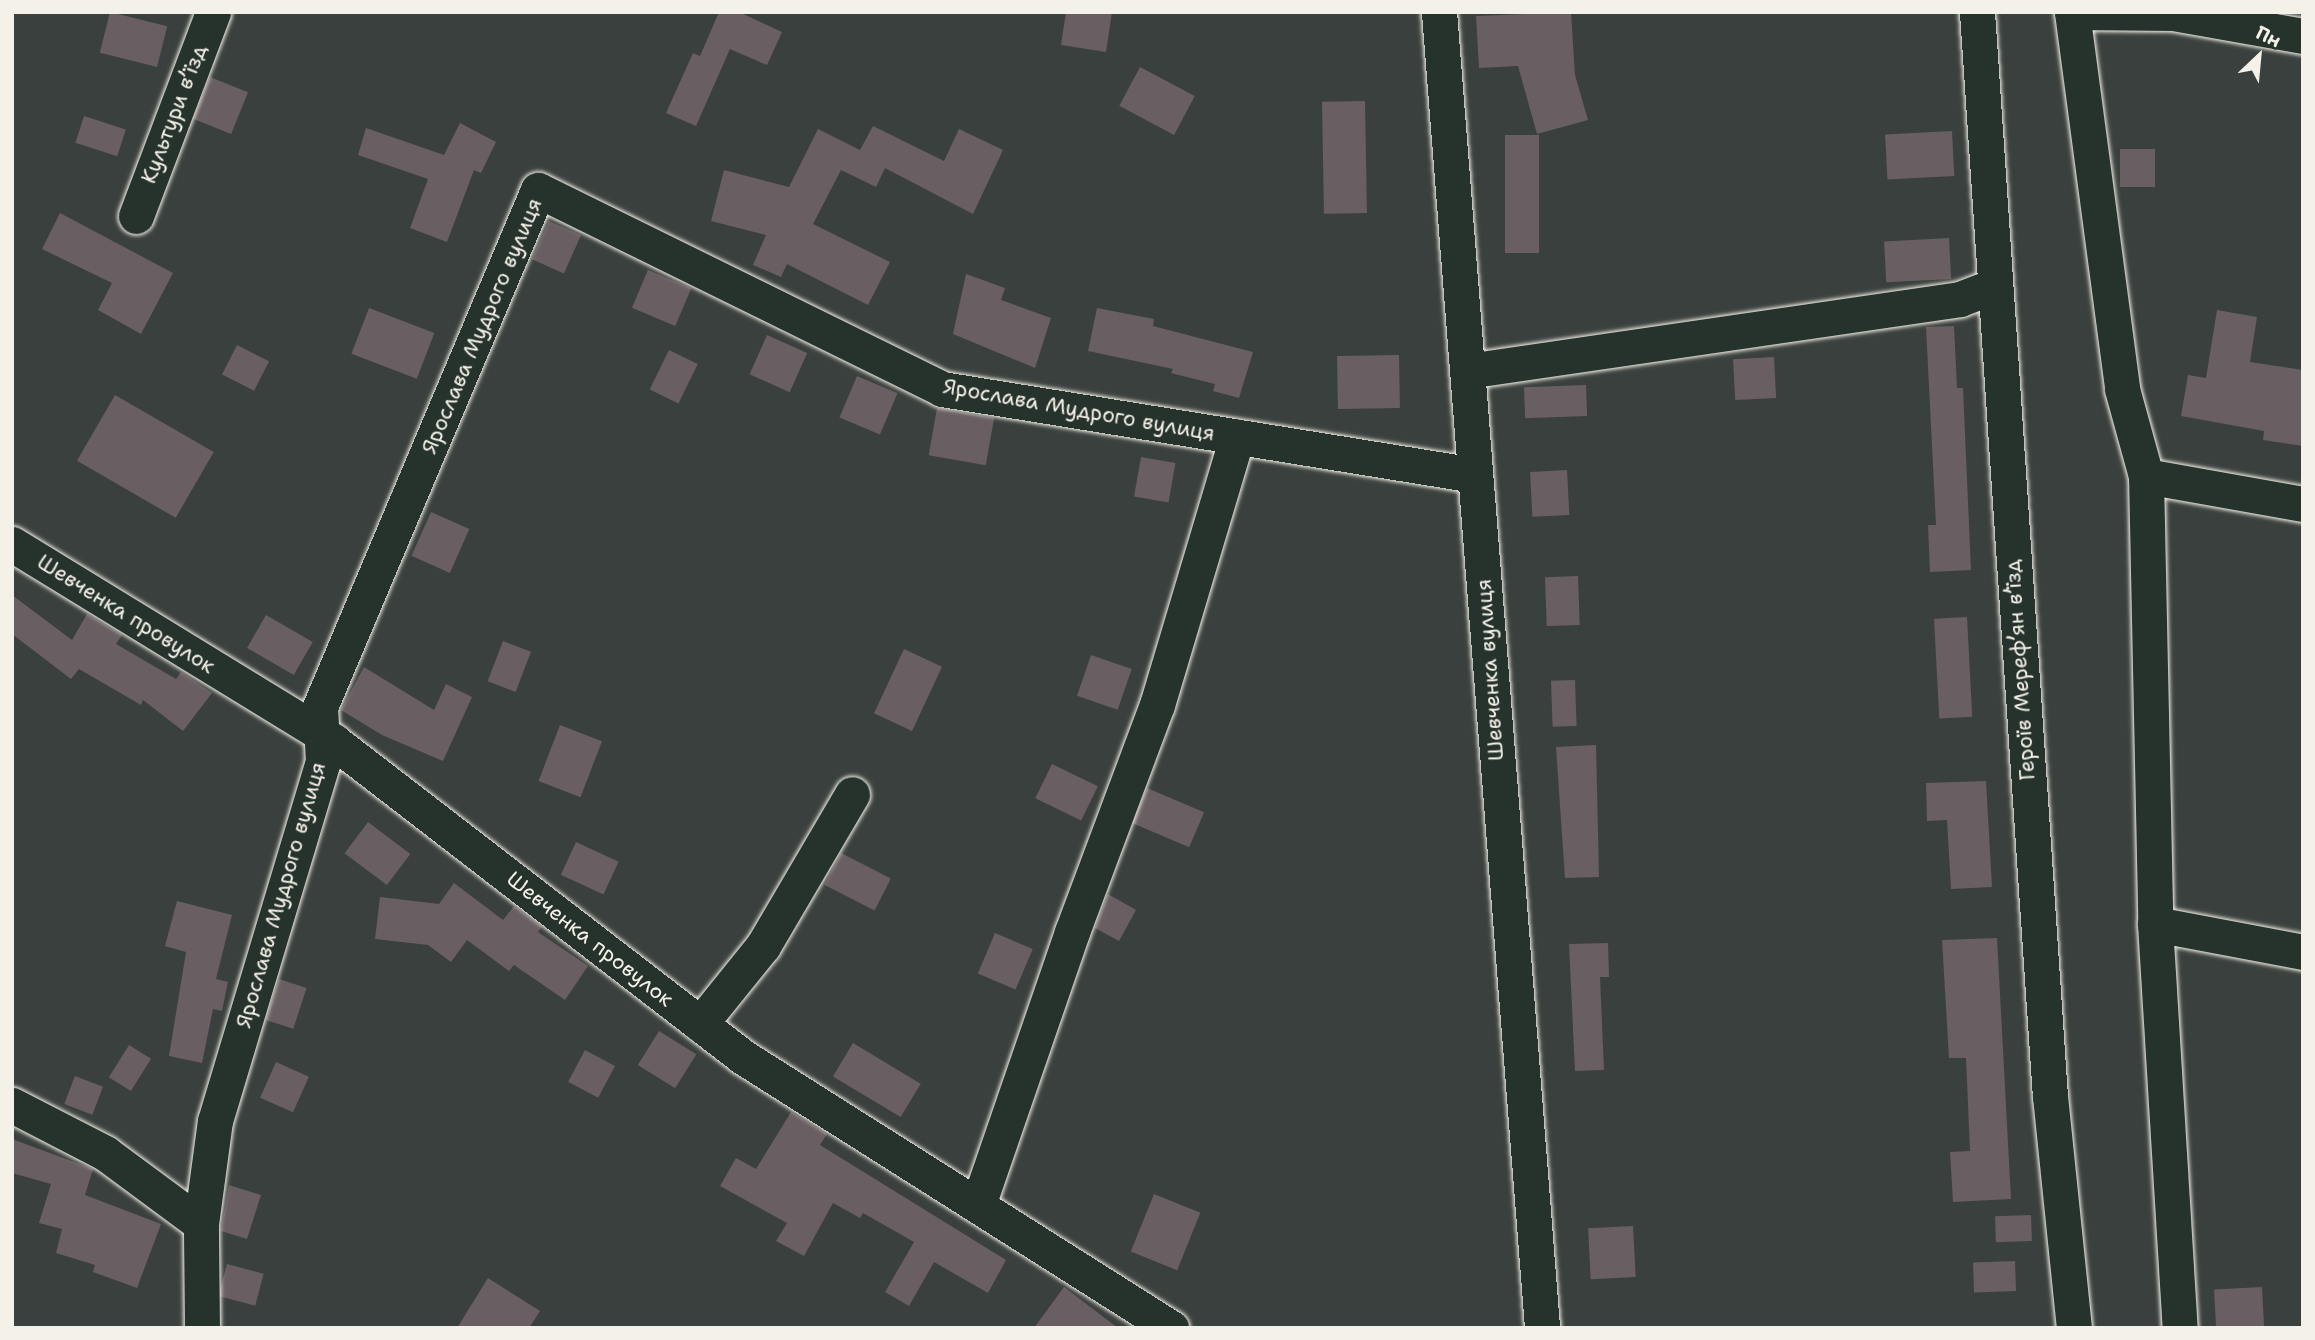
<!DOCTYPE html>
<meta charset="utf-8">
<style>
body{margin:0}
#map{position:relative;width:2315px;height:1340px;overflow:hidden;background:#3a403d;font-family:"Shantell Sans",sans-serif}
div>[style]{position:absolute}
.building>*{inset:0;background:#695e62;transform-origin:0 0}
.roads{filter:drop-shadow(0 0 2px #f4f1e8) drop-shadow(0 0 2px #f4f1e8)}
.minor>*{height:35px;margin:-17.5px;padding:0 17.5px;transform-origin:17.5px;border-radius:17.5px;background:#26332d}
span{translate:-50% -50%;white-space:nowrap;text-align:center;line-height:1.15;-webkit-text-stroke:5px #26332d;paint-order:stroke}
.street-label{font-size:21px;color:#f4f1e8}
.frame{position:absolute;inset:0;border:14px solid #f4f1e8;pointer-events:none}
.north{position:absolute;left:2224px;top:21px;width:70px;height:70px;-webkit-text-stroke:5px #26332d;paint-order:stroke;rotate:26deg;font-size:19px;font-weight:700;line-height:28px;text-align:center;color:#f4f1e8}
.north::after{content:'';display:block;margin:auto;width:24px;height:32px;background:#f4f1e8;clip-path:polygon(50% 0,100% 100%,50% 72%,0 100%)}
</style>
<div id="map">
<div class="building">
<i style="left:110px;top:12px;width:59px;height:42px;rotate:14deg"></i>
<i style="clip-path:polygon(719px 12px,739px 12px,782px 32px,767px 65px,730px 49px,696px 126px,666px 113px,693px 53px,700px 56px)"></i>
<i style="clip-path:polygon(1066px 12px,1112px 12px,1106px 52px,1061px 45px)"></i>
<i style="clip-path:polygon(1571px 12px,1575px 75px,1588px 120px,1537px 134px,1518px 66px,1479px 68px,1476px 16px)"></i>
<i style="left:1140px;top:67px;width:62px;height:44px;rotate:28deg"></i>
<i style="left:210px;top:77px;width:41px;height:45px;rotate:22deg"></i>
<i style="left:1365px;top:101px;width:112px;height:43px;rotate:89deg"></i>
<i style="left:84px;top:116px;width:44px;height:28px;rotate:18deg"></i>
<i style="clip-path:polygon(460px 123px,496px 142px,481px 173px,474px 170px,447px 242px,410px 228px,428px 179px,358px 155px,366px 128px,444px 155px)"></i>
<i style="clip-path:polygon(873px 126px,944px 161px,959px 129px,1003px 150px,973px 214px,885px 168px,876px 187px,841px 170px,813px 224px,890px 262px,868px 305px,787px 264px,781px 277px,753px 265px,766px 235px,711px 221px,724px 170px,789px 187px,818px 129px,860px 150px)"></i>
<i style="left:1952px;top:131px;width:45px;height:67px;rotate:87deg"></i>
<i style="left:1539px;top:135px;width:118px;height:34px;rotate:90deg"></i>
<i style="left:2155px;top:149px;width:38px;height:35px;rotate:90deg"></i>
<i style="clip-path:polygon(60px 213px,173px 273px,141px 334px,98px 310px,112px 283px,42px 249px)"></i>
<i style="left:549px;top:221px;width:35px;height:42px;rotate:24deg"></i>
<i style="left:1949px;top:238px;width:41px;height:65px;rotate:87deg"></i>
<i style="left:648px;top:270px;width:47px;height:41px;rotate:23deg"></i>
<i style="clip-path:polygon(966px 274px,1005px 288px,1001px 300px,1051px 318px,1035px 368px,953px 334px)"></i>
<i style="left:369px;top:308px;width:70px;height:49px;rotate:21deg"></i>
<i style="clip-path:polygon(1097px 308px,1154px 319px,1153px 326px,1253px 352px,1239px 398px,1213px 391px,1215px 384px,1171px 373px,1173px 369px,1088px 351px)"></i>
<i style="clip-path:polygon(2217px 310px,2257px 317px,2250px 362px,2303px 370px,2303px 446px,2263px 440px,2264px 431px,2181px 416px,2188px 375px,2206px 378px)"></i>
<i style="clip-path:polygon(1954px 326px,1957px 388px,1963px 388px,1971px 570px,1930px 572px,1928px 525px,1936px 525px,1926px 327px)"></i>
<i style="left:767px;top:335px;width:44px;height:43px;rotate:24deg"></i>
<i style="left:237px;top:345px;width:36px;height:33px;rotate:27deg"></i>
<i style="left:669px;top:350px;width:32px;height:44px;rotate:26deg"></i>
<i style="left:1399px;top:355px;width:53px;height:62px;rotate:89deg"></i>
<i style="left:1774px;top:357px;width:41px;height:41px;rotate:87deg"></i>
<i style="left:857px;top:376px;width:44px;height:45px;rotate:23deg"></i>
<i style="left:1586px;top:385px;width:31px;height:62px;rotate:88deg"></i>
<i style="left:115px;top:395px;width:114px;height:76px;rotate:30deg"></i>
<i style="left:937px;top:408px;width:58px;height:48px;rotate:10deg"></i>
<i style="left:1141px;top:457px;width:35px;height:40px;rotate:10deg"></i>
<i style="left:1567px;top:470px;width:45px;height:37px;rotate:87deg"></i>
<i style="left:431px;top:512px;width:42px;height:48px;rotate:24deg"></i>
<i style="left:1578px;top:576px;width:49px;height:33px;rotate:88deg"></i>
<i style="clip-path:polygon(12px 595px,72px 640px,87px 614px,122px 635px,116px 644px,176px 679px,181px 672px,212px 693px,183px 731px,143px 700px,141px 705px,79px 669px,71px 679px,12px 634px)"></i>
<i style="left:266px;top:615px;width:54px;height:38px;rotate:30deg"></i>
<i style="left:1967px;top:617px;width:100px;height:33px;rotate:87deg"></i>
<i style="left:503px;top:641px;width:30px;height:43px;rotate:21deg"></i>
<i style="left:904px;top:649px;width:42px;height:71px;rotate:25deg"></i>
<i style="left:1091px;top:655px;width:43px;height:43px;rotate:19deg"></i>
<i style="clip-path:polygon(364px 667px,434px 710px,446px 684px,472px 697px,443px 761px,382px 735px,341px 710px)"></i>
<i style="left:1575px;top:680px;width:46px;height:24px;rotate:88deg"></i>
<i style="left:560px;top:725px;width:45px;height:60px;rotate:21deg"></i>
<i style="clip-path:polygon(1596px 745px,1599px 877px,1565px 878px,1556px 747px)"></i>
<i style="left:1052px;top:764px;width:51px;height:38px;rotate:26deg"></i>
<i style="clip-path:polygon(1986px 781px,1992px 887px,1951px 889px,1947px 820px,1927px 821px,1926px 783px)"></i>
<i style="left:1147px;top:788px;width:62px;height:38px;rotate:23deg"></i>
<i style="left:368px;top:822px;width:53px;height:39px;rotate:37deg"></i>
<i style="left:576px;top:842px;width:47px;height:36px;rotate:25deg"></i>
<i style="left:841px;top:853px;width:56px;height:36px;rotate:27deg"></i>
<i style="clip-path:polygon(454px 883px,503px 920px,514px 906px,542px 927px,538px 932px,588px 966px,565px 1000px,514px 965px,509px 971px,467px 940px,451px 962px,428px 945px,375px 939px,380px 897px,439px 904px)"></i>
<i style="clip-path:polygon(1108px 894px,1136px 910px,1119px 941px,1095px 928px)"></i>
<i style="clip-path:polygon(177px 901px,232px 915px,216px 979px,228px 982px,222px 1011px,213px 1009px,202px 1063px,169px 1056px,186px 952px,165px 946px)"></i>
<i style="left:995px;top:933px;width:41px;height:44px;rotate:23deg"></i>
<i style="clip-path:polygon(1997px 938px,2011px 1199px,1953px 1202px,1950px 1152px,1970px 1151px,1966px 1058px,1949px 1058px,1942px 940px)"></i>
<i style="clip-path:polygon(1608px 943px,1609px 977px,1600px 977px,1604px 1070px,1575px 1071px,1569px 944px)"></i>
<i style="left:279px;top:979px;width:29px;height:43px;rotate:18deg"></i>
<i style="left:659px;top:1031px;width:44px;height:40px;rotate:32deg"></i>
<i style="left:853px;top:1043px;width:79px;height:39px;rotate:31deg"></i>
<i style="left:129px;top:1045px;width:26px;height:38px;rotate:32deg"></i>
<i style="left:585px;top:1050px;width:34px;height:36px;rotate:28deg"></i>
<i style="left:276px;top:1062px;width:36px;height:39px;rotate:24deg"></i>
<i style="left:75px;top:1076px;width:30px;height:30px;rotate:21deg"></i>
<i style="clip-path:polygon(791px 1112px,827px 1134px,820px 1145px,1006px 1260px,988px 1293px,934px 1262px,909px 1306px,885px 1292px,914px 1242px,863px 1213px,860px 1218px,833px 1203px,804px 1256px,776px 1241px,787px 1223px,720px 1186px,736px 1158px,756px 1169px)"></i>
<i style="clip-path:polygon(12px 1139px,93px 1169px,85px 1195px,161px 1224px,137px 1288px,93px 1272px,95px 1265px,56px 1253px,62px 1229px,39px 1223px,51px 1184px,12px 1173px)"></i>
<i style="clip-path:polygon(229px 1185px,261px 1195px,247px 1239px,221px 1231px)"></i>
<i style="left:1154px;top:1194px;width:50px;height:62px;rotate:22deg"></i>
<i style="left:2031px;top:1215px;width:26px;height:36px;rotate:88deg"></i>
<i style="left:1633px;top:1226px;width:51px;height:45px;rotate:87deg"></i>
<i style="left:2015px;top:1261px;width:30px;height:42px;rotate:88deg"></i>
<i style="left:227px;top:1264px;width:38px;height:33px;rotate:15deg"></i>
<i style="clip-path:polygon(488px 1278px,540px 1311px,529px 1328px,457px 1328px)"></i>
<i style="clip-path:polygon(1064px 1287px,1118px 1328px,1034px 1328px)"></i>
<i style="left:2262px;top:1287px;width:41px;height:48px;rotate:87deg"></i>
</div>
<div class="roads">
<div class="minor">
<i style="left:1439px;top:12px;width:1320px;rotate:85.52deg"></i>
<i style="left:1977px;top:12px;width:1086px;rotate:86.15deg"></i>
<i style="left:2050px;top:1096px;width:233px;rotate:84.1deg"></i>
<i style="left:2072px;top:12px;width:380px;rotate:82.4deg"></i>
<i style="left:2122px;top:389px;width:90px;rotate:74.6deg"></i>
<i style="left:2146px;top:476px;width:448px;rotate:88.8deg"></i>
<i style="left:2155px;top:924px;width:405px;rotate:86.5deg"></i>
<i style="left:2072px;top:12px;width:101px;rotate:0.6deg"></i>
<i style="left:2173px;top:13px;width:132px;rotate:10deg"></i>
<i style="left:136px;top:216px;width:218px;rotate:-69.3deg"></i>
<i style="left:1467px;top:371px;width:498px;rotate:-8.3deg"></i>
<i style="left:1960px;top:299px;width:34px;rotate:-21deg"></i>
<i style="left:2146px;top:476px;width:159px;rotate:10.1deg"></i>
<i style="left:12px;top:544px;width:377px;rotate:31.5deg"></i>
<i style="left:333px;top:741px;width:518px;rotate:37.62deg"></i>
<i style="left:743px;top:1057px;width:507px;rotate:32.34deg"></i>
<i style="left:2155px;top:924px;width:151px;rotate:10.7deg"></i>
<i style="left:700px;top:1024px;width:100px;rotate:-51.1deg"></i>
<i style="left:763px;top:946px;width:176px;rotate:-59.6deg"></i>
<i style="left:12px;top:1105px;width:105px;rotate:27.3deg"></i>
<i style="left:105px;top:1153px;width:119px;rotate:36.5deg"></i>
<i style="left:978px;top:1205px;width:289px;rotate:-71deg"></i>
<i style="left:1072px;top:932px;width:242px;rotate:-69.5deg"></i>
<i style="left:1157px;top:705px;width:280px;rotate:-73.4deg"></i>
<i style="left:202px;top:1328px;width:104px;rotate:-90.6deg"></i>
<i style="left:201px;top:1224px;width:104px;rotate:-82.3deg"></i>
<i style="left:215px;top:1121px;width:375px;rotate:-73.3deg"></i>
<i style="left:323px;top:762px;width:55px;rotate:-93.1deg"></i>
<i style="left:320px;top:707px;width:561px;rotate:-67.14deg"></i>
<i style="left:538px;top:190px;width:450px;rotate:26.2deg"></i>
<i style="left:942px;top:389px;width:540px;rotate:9.17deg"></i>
</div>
</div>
<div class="street-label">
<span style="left:174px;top:114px;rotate:-69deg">Культури в’їзд</span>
<span style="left:482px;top:326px;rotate:-67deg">Ярослава Мудрого вулиця</span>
<span style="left:1079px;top:410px;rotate:10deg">Ярослава Мудрого вулиця</span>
<span style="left:126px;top:614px;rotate:32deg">Шевченка провулок</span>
<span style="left:1490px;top:670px;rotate:-94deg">Шевченка вулиця</span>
<span style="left:2020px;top:670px;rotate:-94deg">Героїв Мерефʼян вʼїзд</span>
<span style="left:281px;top:895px;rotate:-74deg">Ярослава Мудрого вулиця</span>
<span style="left:590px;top:939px;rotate:38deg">Шевченка провулок</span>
</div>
<div class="frame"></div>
<div class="north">Пн</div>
</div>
